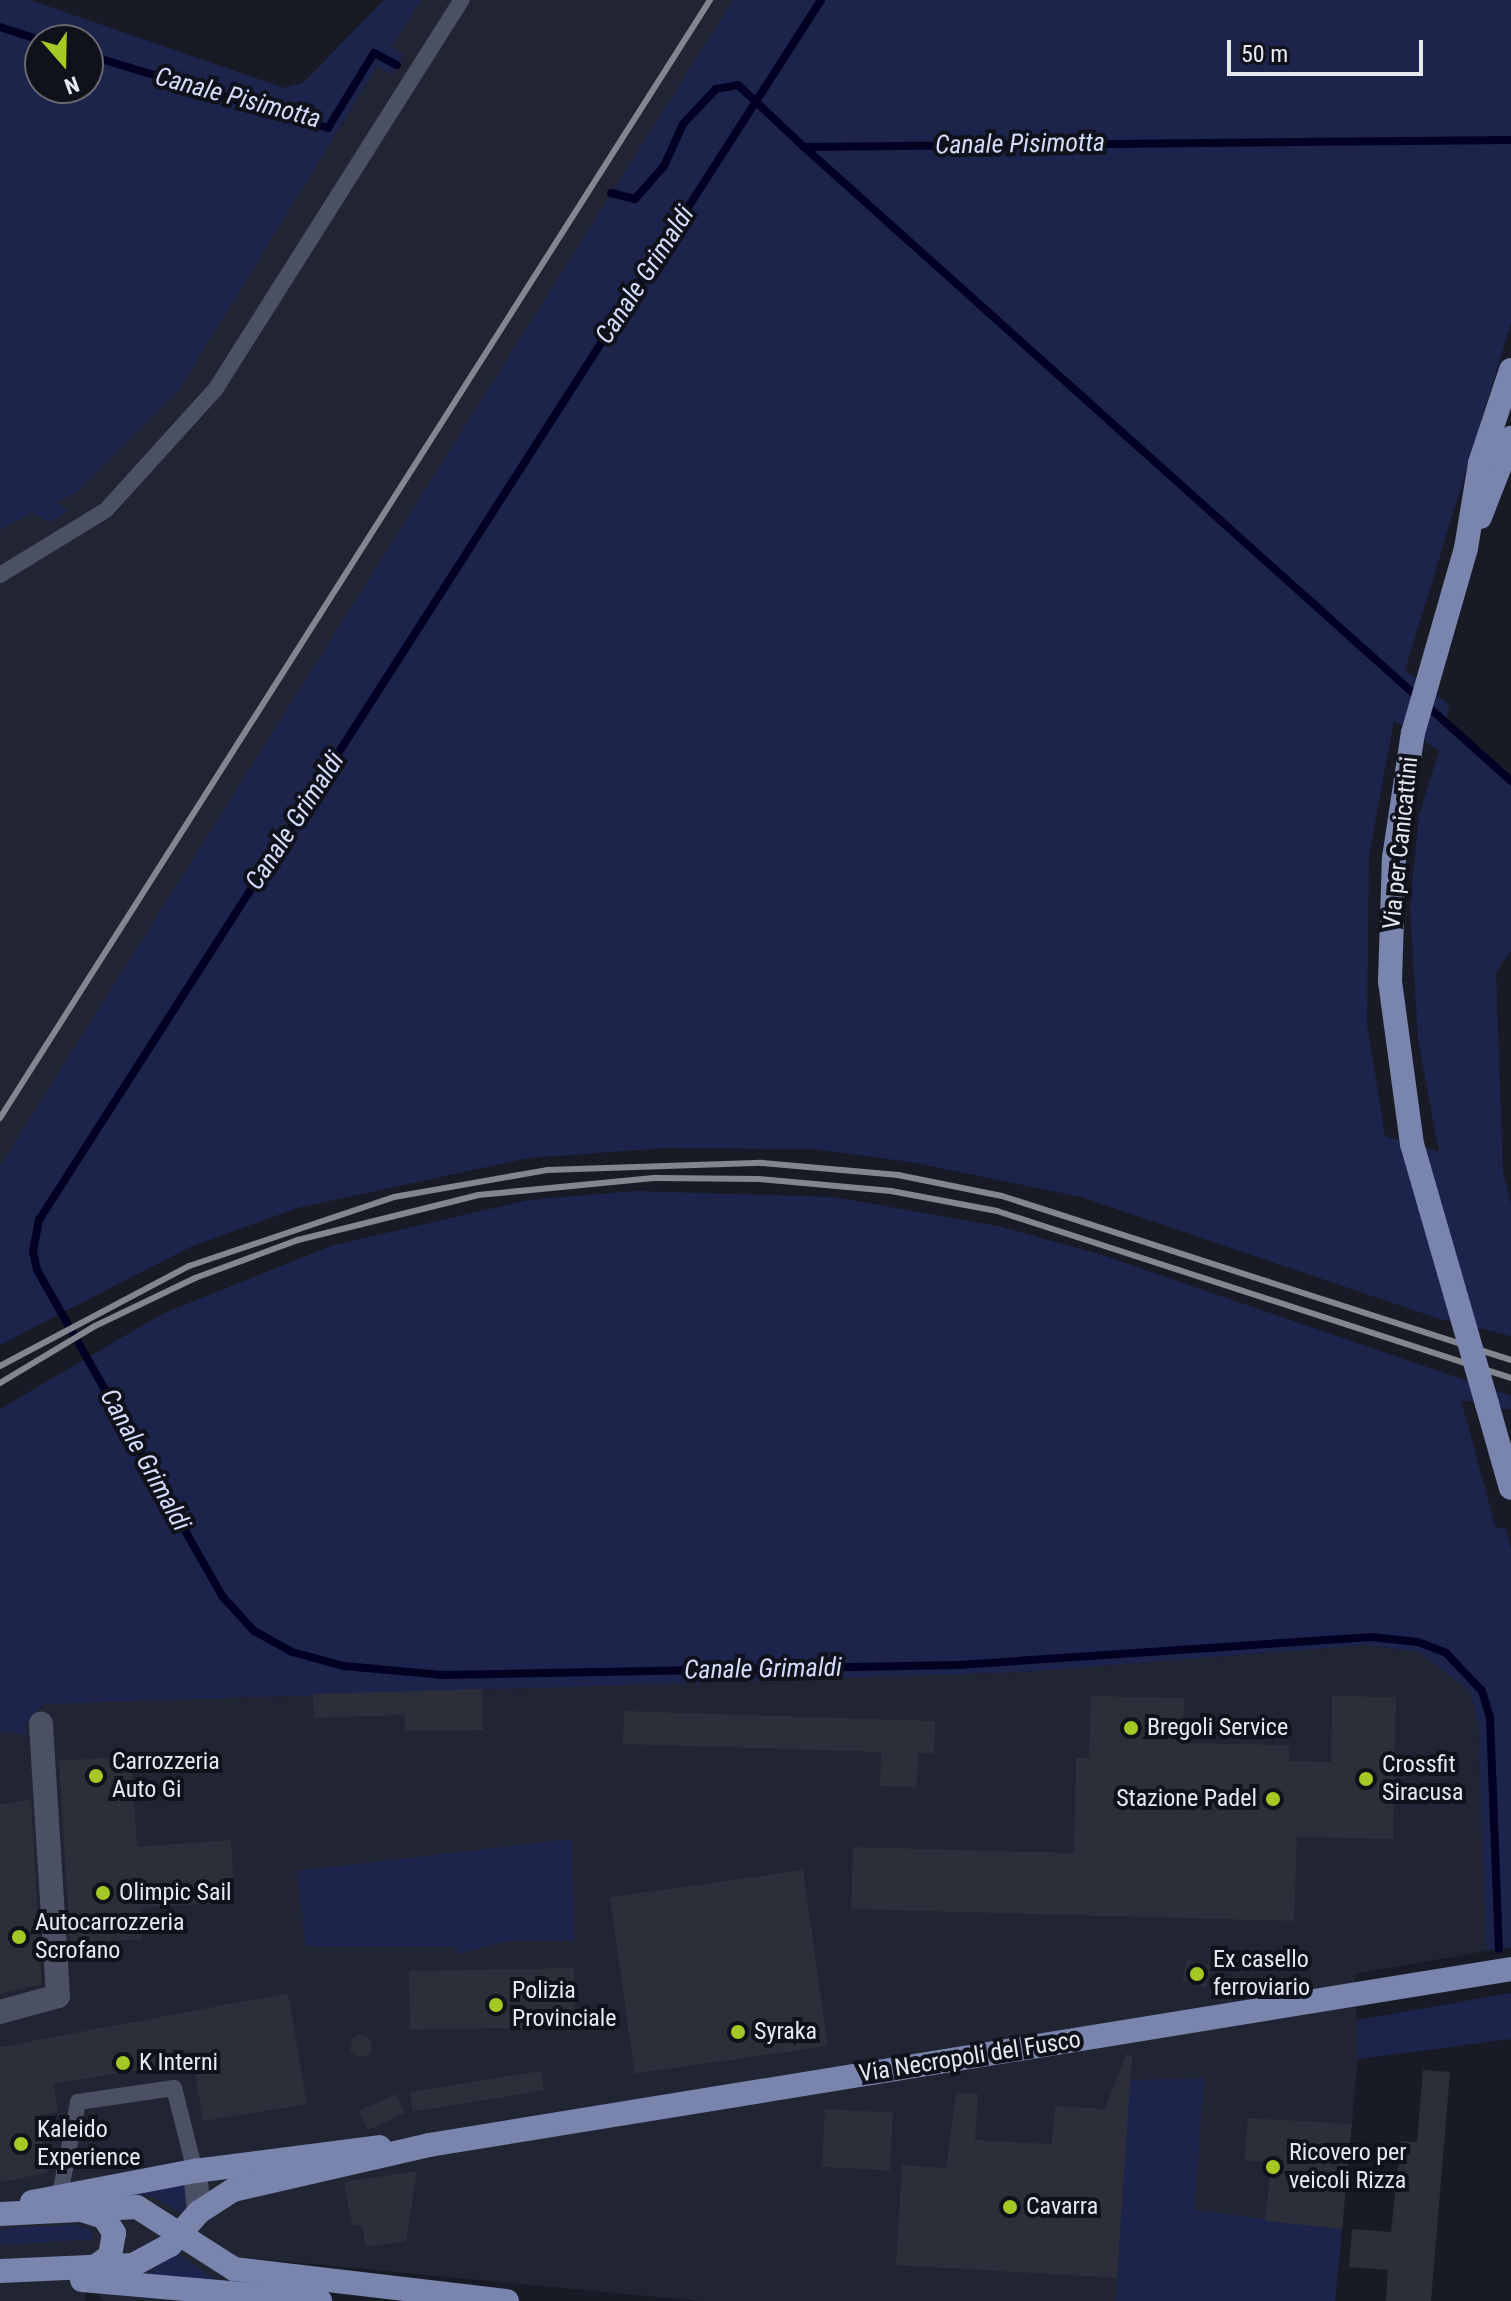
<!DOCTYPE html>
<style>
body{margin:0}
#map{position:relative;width:1511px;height:2301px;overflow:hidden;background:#181b25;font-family:"Roboto Condensed",sans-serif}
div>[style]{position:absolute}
.built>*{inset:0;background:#202433}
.green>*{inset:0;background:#1c244c}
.stream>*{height:8px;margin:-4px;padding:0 4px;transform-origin:4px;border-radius:4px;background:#020123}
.building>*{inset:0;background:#2c2f39;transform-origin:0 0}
.round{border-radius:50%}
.lane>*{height:16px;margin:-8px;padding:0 8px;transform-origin:8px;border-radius:8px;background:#4b5064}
.street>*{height:24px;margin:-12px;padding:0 12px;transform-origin:12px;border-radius:12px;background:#4b5064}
.primary>*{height:24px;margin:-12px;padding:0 12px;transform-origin:12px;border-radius:12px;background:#7a85ae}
.rail>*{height:6px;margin:-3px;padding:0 3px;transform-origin:3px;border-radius:3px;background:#83868e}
.primary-bridge>*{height:24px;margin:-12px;padding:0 12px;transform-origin:12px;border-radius:12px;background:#7a85ae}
.dots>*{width:22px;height:22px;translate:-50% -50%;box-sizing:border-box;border:4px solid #10121b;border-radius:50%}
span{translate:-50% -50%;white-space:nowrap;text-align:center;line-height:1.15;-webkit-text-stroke:8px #10121b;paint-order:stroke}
.street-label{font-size:24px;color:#e6e8ef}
.poi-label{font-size:24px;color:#e6e8ef}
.left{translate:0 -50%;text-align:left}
.right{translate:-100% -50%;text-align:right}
.water-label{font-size:26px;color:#d3dcfa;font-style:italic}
.north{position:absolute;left:24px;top:24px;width:80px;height:80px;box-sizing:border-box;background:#10121b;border:2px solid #666870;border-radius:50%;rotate:160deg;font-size:22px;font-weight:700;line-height:32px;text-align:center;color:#e6e8ef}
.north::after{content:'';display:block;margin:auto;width:28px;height:36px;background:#a4c824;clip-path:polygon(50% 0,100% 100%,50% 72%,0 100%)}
.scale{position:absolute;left:1227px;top:40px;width:196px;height:36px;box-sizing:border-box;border:4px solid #e6e8ef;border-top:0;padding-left:10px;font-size:24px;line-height:28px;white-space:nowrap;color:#e6e8ef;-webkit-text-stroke:6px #10121b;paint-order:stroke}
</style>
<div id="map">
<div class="built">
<i style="clip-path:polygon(421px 0,733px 0,0 1166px,0 530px,33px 511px,69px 511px,55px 502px,180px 388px,377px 67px,391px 75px,391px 47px)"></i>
<i style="clip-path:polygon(1367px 1645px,1419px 1652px,1470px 1690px,1478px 1722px,1486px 1951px,1355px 1974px,1358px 2059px,1335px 2301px,699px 2301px,239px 2257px,240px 2301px,103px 2301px,97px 2292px,85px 2291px,85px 2301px,0 2301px,0 1731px,25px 1735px,25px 1725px,44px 1704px,1023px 1672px)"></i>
</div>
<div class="green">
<i style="clip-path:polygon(evenodd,0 0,30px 0,284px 88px,303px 83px,384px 0,421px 0,391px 47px,403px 55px,391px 75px,377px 67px,180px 388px,77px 492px,56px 502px,69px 511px,49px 522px,32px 512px,0 530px,0 0,40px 40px,88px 40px,88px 88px,40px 88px,40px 40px)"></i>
<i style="clip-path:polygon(evenodd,733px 0,1511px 0,1511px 323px,1405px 670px,1449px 705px,1447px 719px,1511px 776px,1511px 950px,1496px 972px,1503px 1172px,1511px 1204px,1511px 1336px,1437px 1318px,1081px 1197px,911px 1162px,812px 1149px,665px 1148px,529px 1158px,297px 1208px,190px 1247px,0 1345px,0 1166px,733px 0,1394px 720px,1439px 751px,1419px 815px,1410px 907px,1418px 1039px,1439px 1152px,1385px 1136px,1367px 1024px,1369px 856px,1394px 720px)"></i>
<i style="clip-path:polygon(635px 1191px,833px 1197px,998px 1226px,1099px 1254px,1511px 1396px,1511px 1410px,1461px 1400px,1496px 1529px,1505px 1527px,1511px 1548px,1511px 1947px,1486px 1951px,1478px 1722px,1470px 1691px,1419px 1652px,1367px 1645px,1023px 1672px,44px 1704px,25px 1725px,26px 1735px,0 1731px,0 1409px,162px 1314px,331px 1246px,528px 1200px)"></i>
<i style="clip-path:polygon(572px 1839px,574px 1941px,506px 1941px,458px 1954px,454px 1946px,306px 1946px,297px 1871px)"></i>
<i style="clip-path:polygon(1511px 1993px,1511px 2039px,1358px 2059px,1357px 2020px)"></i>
<i style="clip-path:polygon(1204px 2078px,1194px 2210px,1342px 2229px,1335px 2301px,1116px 2301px,1129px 2080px)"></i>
<i style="clip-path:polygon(188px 2181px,190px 2200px,181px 2213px,154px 2197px,121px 2191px)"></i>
<i style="clip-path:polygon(74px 2225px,90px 2229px,94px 2239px,0 2245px,0 2231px,9px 2228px)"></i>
<i style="clip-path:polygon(175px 2252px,211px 2277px,228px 2286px,148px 2274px)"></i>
</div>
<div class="stream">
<i style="left:821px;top:0;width:1449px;rotate:122.66deg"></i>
<i style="left:39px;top:1220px;width:32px;rotate:101deg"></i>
<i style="left:33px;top:1251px;width:19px;rotate:78deg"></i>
<i style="left:37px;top:1270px;width:375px;rotate:60.4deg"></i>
<i style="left:222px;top:1596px;width:47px;rotate:47.6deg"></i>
<i style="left:254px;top:1631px;width:43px;rotate:28.9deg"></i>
<i style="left:292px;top:1652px;width:54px;rotate:15.1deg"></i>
<i style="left:344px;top:1666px;width:98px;rotate:5.2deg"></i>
<i style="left:442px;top:1675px;width:517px;rotate:-1.11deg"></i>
<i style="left:959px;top:1665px;width:413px;rotate:-3.9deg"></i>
<i style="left:1371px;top:1637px;width:47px;rotate:6.1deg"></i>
<i style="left:1418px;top:1642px;width:30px;rotate:21deg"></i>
<i style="left:1446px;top:1653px;width:52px;rotate:46.5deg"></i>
<i style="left:1482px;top:1691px;width:27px;rotate:73deg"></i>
<i style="left:1490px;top:1717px;width:232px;rotate:87.8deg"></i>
<i style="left:0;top:27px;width:42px;rotate:18deg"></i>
<i style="left:88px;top:55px;width:251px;rotate:16.9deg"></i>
<i style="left:328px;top:128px;width:88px;rotate:-58.5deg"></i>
<i style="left:374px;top:53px;width:26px;rotate:28deg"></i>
<i style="left:804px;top:147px;width:950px;rotate:41.88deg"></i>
<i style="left:611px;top:193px;width:25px;rotate:14deg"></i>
<i style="left:635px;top:199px;width:44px;rotate:-48.7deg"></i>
<i style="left:664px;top:166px;width:46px;rotate:-65.7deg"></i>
<i style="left:683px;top:124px;width:48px;rotate:-46.7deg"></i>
<i style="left:716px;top:89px;width:22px;rotate:-10deg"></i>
<i style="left:738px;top:85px;width:91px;rotate:43.2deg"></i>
<i style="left:804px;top:147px;width:707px;rotate:-0.57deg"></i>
</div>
<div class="building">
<i style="clip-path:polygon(482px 1689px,483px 1730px,405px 1731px,405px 1715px,314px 1718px,313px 1694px)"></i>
<i style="clip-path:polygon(1091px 1696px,1184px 1698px,1183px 1743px,1290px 1745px,1289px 1761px,1331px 1762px,1332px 1696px,1396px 1697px,1393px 1839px,1297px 1837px,1294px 1921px,851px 1909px,853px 1847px,1074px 1853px,1076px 1758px,1089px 1758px)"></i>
<i style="clip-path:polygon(624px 1711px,935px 1721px,934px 1754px,918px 1753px,917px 1787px,880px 1786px,881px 1752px,623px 1744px)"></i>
<i style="clip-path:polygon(131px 1756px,137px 1847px,231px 1840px,235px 1902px,140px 1908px,142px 1939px,70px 1943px,59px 1761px)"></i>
<i style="clip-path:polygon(31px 1799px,42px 1984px,0 1994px,0 1805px)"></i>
<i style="left:803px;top:1870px;width:178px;height:195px;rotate:82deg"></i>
<i style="left:1187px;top:1960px;width:25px;height:22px;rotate:14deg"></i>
<i style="left:574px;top:1968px;width:59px;height:165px;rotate:89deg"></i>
<i style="clip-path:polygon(288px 1993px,307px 2104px,203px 2121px,193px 2061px,54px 2084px,58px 2112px,38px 2116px,48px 2173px,0 2182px,0 2047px)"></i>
<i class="round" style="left:350px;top:2035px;width:22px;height:22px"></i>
<i style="clip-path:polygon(1126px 2054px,1132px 2056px,1117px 2278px,896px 2265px,902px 2165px,946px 2168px,956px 2093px,978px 2094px,975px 2140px,1052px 2144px,1055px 2106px,1105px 2109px)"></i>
<i style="clip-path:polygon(1423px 2070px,1450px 2072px,1431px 2301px,1386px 2301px,1388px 2270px,1349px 2267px,1352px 2229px,1391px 2232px,1401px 2141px,1417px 2142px)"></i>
<i style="left:541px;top:2071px;width:20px;height:133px;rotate:81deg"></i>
<i style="left:396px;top:2094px;width:21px;height:41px;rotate:65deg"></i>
<i style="left:825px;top:2109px;width:68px;height:58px;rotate:3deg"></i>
<i style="clip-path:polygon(1248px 2118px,1352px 2124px,1342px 2229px,1265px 2221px,1271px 2163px,1244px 2160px)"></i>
<i style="clip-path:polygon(417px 2171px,406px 2241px,366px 2247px,362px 2225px,352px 2226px,344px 2182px)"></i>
</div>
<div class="lane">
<i style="left:0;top:575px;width:124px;rotate:-31.5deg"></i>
<i style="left:106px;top:510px;width:162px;rotate:-47.8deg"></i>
<i style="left:215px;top:390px;width:462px;rotate:-57.7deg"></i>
<i style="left:60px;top:2194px;width:94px;rotate:-78.9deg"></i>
<i style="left:78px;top:2102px;width:97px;rotate:-8.3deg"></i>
<i style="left:174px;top:2088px;width:86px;rotate:75.8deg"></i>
</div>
<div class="street">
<i style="left:0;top:2012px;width:60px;rotate:-15.4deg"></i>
<i style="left:58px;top:1996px;width:273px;rotate:-93.6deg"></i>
<i style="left:195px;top:2171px;width:41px;rotate:84.4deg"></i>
</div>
<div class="primary">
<i style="left:1480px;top:517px;width:85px;rotate:-68.6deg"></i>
<i style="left:1412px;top:1144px;width:163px;rotate:-97.7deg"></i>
<i style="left:1390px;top:982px;width:124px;rotate:-88.2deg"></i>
<i style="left:1394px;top:858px;width:126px;rotate:-81.4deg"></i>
<i style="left:1413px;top:733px;width:192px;rotate:-74deg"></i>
<i style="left:1466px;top:548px;width:86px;rotate:-80.6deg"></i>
<i style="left:1480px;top:463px;width:98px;rotate:-71.6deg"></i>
<i style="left:1487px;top:1404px;width:87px;rotate:74.1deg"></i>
<i style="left:32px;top:2202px;width:166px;rotate:-10.8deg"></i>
<i style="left:195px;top:2171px;width:186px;rotate:-7.4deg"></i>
<i style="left:82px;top:2210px;width:23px;rotate:18deg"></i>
<i style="left:104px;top:2217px;width:19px;rotate:58deg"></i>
<i style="left:114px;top:2233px;width:23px;rotate:100deg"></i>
<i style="left:110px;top:2256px;width:19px;rotate:144deg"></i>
<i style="left:0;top:2214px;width:137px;rotate:-2.9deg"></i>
<i style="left:137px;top:2207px;width:115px;rotate:32.6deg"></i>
<i style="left:234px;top:2269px;width:275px;rotate:6.7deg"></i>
<i style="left:0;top:2271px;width:133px;rotate:-2.6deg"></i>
<i style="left:133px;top:2265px;width:42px;rotate:-28.4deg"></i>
<i style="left:170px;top:2245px;width:44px;rotate:-48.7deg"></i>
<i style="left:199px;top:2212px;width:40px;rotate:-32.9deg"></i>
<i style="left:233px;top:2190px;width:201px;rotate:-12.9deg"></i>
<i style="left:429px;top:2145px;width:1096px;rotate:-9.24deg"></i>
<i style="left:82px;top:2280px;width:239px;rotate:5deg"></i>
</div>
<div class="rail">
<i style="left:0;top:1118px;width:1324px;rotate:-57.58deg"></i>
<i style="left:0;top:1366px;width:214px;rotate:-27.9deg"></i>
<i style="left:189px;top:1266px;width:216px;rotate:-18.6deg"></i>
<i style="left:394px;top:1197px;width:155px;rotate:-10deg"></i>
<i style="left:547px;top:1170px;width:215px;rotate:-1.9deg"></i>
<i style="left:762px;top:1163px;width:137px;rotate:5deg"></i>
<i style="left:898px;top:1175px;width:106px;rotate:11.4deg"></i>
<i style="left:1002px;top:1196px;width:535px;rotate:17.86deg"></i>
<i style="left:0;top:1383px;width:111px;rotate:-31deg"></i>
<i style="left:95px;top:1326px;width:111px;rotate:-25.6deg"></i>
<i style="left:195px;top:1278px;width:110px;rotate:-20.3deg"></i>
<i style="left:298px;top:1240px;width:186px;rotate:-14deg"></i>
<i style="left:478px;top:1195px;width:179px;rotate:-5.5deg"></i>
<i style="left:656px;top:1178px;width:103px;rotate:0.6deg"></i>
<i style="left:759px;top:1179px;width:133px;rotate:5.2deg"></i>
<i style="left:891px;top:1191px;width:108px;rotate:10.7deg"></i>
<i style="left:997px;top:1211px;width:540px;rotate:18deg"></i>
</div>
<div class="primary-bridge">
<i style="left:1412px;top:1144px;width:271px;rotate:73.9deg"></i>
</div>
<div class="dots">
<i style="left:1131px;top:1728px;background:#a4c824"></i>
<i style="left:96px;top:1776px;background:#a4c824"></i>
<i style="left:1366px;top:1779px;background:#a4c824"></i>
<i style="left:1273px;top:1799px;background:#a4c824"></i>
<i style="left:103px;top:1893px;background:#a4c824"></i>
<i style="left:19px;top:1937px;background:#a4c824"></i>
<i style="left:1197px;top:1974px;background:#a4c824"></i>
<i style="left:496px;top:2005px;background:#a4c824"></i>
<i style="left:738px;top:2032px;background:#a4c824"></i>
<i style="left:123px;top:2063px;background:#a4c824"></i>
<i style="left:21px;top:2144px;background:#a4c824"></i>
<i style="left:1273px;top:2167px;background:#a4c824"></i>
<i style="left:1010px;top:2207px;background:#a4c824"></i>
</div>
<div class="street-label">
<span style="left:1401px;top:843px;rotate:-84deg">Via per Canicattini</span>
<span style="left:970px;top:2057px;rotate:-9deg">Via Necropoli del Fusco</span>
</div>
<div class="poi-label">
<span class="left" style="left:1147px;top:1728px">Bregoli Service</span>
<span class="left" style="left:112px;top:1776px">Carrozzeria<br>Auto Gi</span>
<span class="left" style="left:1382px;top:1779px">Crossfit<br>Siracusa</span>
<span class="right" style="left:1257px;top:1799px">Stazione Padel</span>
<span class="left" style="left:119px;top:1893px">Olimpic Sail</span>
<span class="left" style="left:35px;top:1937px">Autocarrozzeria<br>Scrofano</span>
<span class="left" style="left:1213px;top:1974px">Ex casello<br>ferroviario</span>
<span class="left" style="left:512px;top:2005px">Polizia<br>Provinciale</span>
<span class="left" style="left:754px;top:2032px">Syraka</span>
<span class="left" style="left:139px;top:2063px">K Interni</span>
<span class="left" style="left:37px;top:2144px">Kaleido<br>Experience</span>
<span class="left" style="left:1289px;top:2167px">Ricovero per<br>veicoli Rizza</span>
<span class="left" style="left:1026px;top:2207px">Cavarra</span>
</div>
<div class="water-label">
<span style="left:238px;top:98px;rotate:15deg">Canale Pisimotta</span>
<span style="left:1020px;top:144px;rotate:-1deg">Canale Pisimotta</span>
<span style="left:645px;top:275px;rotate:-57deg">Canale Grimaldi</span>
<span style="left:295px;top:821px;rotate:-57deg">Canale Grimaldi</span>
<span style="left:145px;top:1460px;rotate:61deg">Canale Grimaldi</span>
<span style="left:763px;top:1669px;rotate:-1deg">Canale Grimaldi</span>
</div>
<div class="north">N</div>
<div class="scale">50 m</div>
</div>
